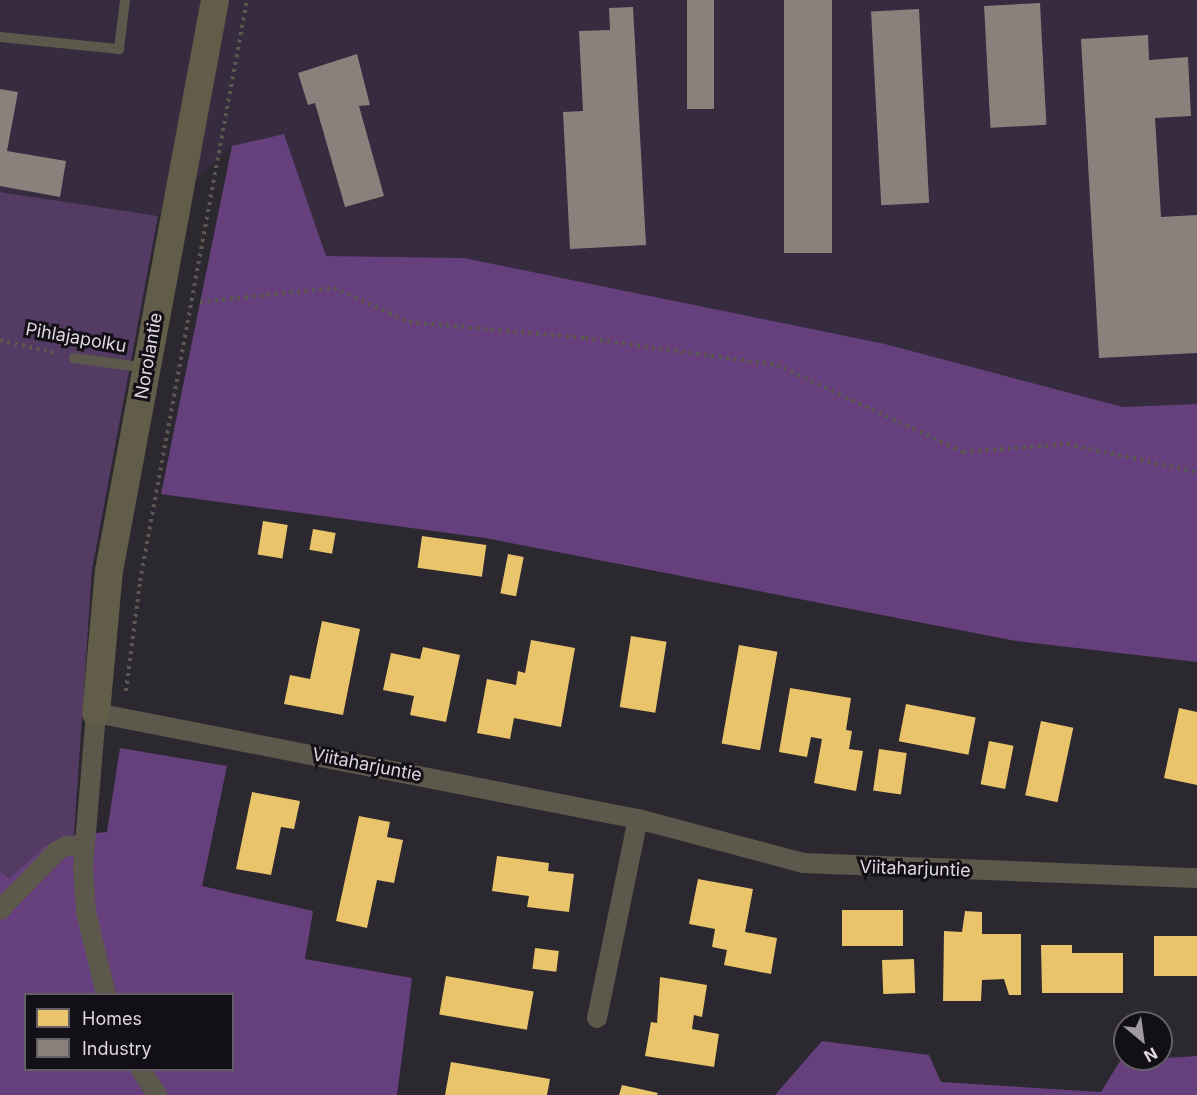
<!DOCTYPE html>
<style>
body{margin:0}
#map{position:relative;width:1197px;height:1095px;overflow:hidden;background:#2c2830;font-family:Inter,sans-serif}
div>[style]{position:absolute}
.built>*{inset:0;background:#362b3f}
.green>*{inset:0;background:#533b63}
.forest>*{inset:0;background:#66407d}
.homes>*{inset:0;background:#e9c46a;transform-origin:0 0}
.industry>*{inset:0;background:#8a817c;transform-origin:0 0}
.path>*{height:4px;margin-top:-2px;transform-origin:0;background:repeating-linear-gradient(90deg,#5c5850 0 3px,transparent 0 7.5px)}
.lane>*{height:10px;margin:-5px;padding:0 5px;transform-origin:5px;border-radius:5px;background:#5c584b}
.street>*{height:20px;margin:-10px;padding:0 10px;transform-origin:10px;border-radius:10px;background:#5c584b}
.secondary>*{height:28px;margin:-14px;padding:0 14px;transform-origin:14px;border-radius:14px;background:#625d49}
span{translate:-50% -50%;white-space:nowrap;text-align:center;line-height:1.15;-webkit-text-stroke:6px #130f16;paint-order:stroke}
.street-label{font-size:18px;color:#ddd7e1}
.legend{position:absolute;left:24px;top:993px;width:210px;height:78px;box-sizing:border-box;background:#130f16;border:2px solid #645f67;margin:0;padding:8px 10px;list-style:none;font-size:18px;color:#ddd7e1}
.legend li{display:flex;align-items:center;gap:12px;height:30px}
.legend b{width:30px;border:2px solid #645f67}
.north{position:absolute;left:1113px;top:1011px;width:60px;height:60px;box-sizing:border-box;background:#130f16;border:2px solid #645f67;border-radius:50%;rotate:151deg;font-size:16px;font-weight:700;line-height:24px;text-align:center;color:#ddd7e1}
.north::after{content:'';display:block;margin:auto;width:21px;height:27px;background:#9f9aa3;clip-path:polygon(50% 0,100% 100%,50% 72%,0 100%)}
</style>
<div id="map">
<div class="built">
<i style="clip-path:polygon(0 0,1197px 0,1197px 404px,1123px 407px,885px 344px,464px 258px,326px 256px,284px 135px,232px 146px,158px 216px,0 192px)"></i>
</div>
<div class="green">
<i style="clip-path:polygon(0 192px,158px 216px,92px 570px,74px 835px,45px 846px,9px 878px,0 871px)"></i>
</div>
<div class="forest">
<i style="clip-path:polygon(284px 134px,326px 256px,464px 258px,885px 344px,1123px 407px,1197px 404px,1197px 662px,1016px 641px,485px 538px,161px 494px,232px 146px)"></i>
<i style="clip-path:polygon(evenodd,120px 748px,227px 766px,202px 886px,313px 911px,305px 959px,412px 978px,397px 1095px,0 1095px,0 871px,9px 878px,45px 846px,74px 835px,107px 832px,120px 748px,26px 994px,232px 994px,232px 1070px,26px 1070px,26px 994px)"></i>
<i style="clip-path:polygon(822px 1041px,929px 1055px,941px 1082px,1101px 1092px,1120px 1061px,1197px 1056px,1197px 1095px,775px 1095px)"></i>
</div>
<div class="homes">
<i style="left:263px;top:521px;width:25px;height:34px;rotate:9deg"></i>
<i style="left:313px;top:529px;width:23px;height:21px;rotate:10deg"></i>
<i style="left:422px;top:536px;width:65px;height:32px;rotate:8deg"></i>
<i style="left:508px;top:554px;width:16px;height:40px;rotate:11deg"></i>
<i style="clip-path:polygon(322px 621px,360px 629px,343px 715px,284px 704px,290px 675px,310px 679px)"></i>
<i style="left:631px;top:636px;width:36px;height:72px;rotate:9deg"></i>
<i style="clip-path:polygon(531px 640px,575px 648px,561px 727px,514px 718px,510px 739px,477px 733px,487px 679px,516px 685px,518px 671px,525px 673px)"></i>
<i style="left:739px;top:645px;width:39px;height:100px;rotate:10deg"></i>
<i style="clip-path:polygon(423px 647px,460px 655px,446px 722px,410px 715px,414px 696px,383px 690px,391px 653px,420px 659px)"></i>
<i style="clip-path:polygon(790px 688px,851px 698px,846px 730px,852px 731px,849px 749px,863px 751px,856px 791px,814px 783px,822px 739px,811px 737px,807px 757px,779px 752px)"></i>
<i style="left:906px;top:704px;width:71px;height:38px;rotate:11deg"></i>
<i style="clip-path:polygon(1179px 708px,1197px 712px,1197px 785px,1164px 778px)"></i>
<i style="left:1041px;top:721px;width:33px;height:76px;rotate:12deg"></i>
<i style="left:989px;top:741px;width:25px;height:44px;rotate:11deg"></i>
<i style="left:879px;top:749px;width:28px;height:42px;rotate:8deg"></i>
<i style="clip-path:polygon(252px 792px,300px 801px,294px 829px,281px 827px,271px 875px,236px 869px)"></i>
<i style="clip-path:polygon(359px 816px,390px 822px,387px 837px,403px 840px,394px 883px,377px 880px,367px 928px,336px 921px)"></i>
<i style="clip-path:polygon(497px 856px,549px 863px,548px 871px,574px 874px,569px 912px,527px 907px,529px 896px,492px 891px)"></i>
<i style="clip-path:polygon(698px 879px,753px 889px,745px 932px,777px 938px,771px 974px,724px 965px,727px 950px,712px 947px,715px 929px,689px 924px)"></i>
<i style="left:842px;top:910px;width:61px;height:36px"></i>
<i style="clip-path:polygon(965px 911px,982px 912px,982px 934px,1021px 934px,1021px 995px,1009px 995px,1004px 979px,982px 980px,981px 1001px,943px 1001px,944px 931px,962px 932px)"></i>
<i style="left:1154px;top:936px;width:43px;height:40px"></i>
<i style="clip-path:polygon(1041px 945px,1072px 945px,1072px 953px,1123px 953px,1123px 993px,1042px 993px)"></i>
<i style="left:535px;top:948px;width:24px;height:21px;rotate:7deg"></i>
<i style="left:914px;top:959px;width:34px;height:32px;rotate:88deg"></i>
<i style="left:446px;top:976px;width:89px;height:39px;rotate:10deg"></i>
<i style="clip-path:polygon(660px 977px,707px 985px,702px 1017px,694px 1015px,692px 1029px,719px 1034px,714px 1067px,645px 1056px,651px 1022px,657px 1023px)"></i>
<i style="clip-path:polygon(451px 1062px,550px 1079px,547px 1095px,445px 1095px)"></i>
<i style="clip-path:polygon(622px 1085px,658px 1093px,657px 1095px,619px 1095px)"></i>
</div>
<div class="industry">
<i style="left:687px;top:0;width:27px;height:109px"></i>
<i style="left:784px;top:0;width:48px;height:253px"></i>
<i style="left:1040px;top:3px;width:122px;height:56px;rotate:87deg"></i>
<i style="clip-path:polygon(633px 7px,646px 245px,570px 249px,563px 112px,583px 111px,579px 31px,610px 30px,609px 8px)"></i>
<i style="left:919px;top:9px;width:194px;height:48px;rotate:87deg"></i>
<i style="clip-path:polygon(1148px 35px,1149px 60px,1188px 57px,1191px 116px,1155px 118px,1161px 217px,1197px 215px,1197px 353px,1099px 358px,1081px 39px)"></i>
<i style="clip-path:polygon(357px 54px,370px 105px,359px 106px,384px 196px,345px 207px,315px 103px,308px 105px,298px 73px)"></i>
<i style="clip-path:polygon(0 89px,18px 92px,7px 151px,66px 161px,60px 197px,0 186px)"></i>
</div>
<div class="path">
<i style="left:200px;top:302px;width:135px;rotate:-6deg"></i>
<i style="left:334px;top:288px;width:82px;rotate:24.4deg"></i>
<i style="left:409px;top:322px;width:177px;rotate:5.2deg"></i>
<i style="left:585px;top:338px;width:194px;rotate:8deg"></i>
<i style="left:777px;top:365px;width:205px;rotate:25.1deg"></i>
<i style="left:963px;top:452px;width:104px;rotate:-4.4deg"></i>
<i style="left:1067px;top:444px;width:133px;rotate:12.2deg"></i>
<i style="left:0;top:340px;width:60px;rotate:13.6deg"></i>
<i style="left:126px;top:691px;width:111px;rotate:-82.7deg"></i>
<i style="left:140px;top:581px;width:591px;rotate:-79.57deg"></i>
</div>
<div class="lane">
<i style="left:0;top:37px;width:120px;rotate:5.8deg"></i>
<i style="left:119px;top:49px;width:49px;rotate:-83deg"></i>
<i style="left:74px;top:358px;width:74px;rotate:7.8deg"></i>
</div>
<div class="street">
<i style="left:0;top:910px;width:81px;rotate:-46deg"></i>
<i style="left:56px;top:852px;width:12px;rotate:-31deg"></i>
<i style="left:66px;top:846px;width:18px"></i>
<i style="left:106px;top:994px;width:84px;rotate:-103.7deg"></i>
<i style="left:86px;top:912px;width:44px;rotate:-93.9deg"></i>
<i style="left:83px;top:868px;width:156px;rotate:-85.2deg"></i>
<i style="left:96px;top:713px;width:552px;rotate:11.07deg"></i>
<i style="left:638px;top:819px;width:171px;rotate:14.9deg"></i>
<i style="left:803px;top:863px;width:394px;rotate:2.2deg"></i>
<i style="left:597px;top:1018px;width:203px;rotate:-78.4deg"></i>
<i style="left:141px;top:1070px;width:30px;rotate:57deg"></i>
</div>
<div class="secondary">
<i style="left:96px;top:713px;width:143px;rotate:-84.8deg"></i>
<i style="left:109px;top:571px;width:581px;rotate:-79.48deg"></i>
</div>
<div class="street-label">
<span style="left:76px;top:338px;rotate:10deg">Pihlajapolku</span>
<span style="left:149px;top:356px;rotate:-80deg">Norolantie</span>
<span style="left:367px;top:765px;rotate:11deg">Viitaharjuntie</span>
<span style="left:915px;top:869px;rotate:2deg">Viitaharjuntie</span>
</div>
<ul class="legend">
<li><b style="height:16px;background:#e9c46a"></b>Homes</li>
<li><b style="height:16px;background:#8a817c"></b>Industry</li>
</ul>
<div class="north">N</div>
</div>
